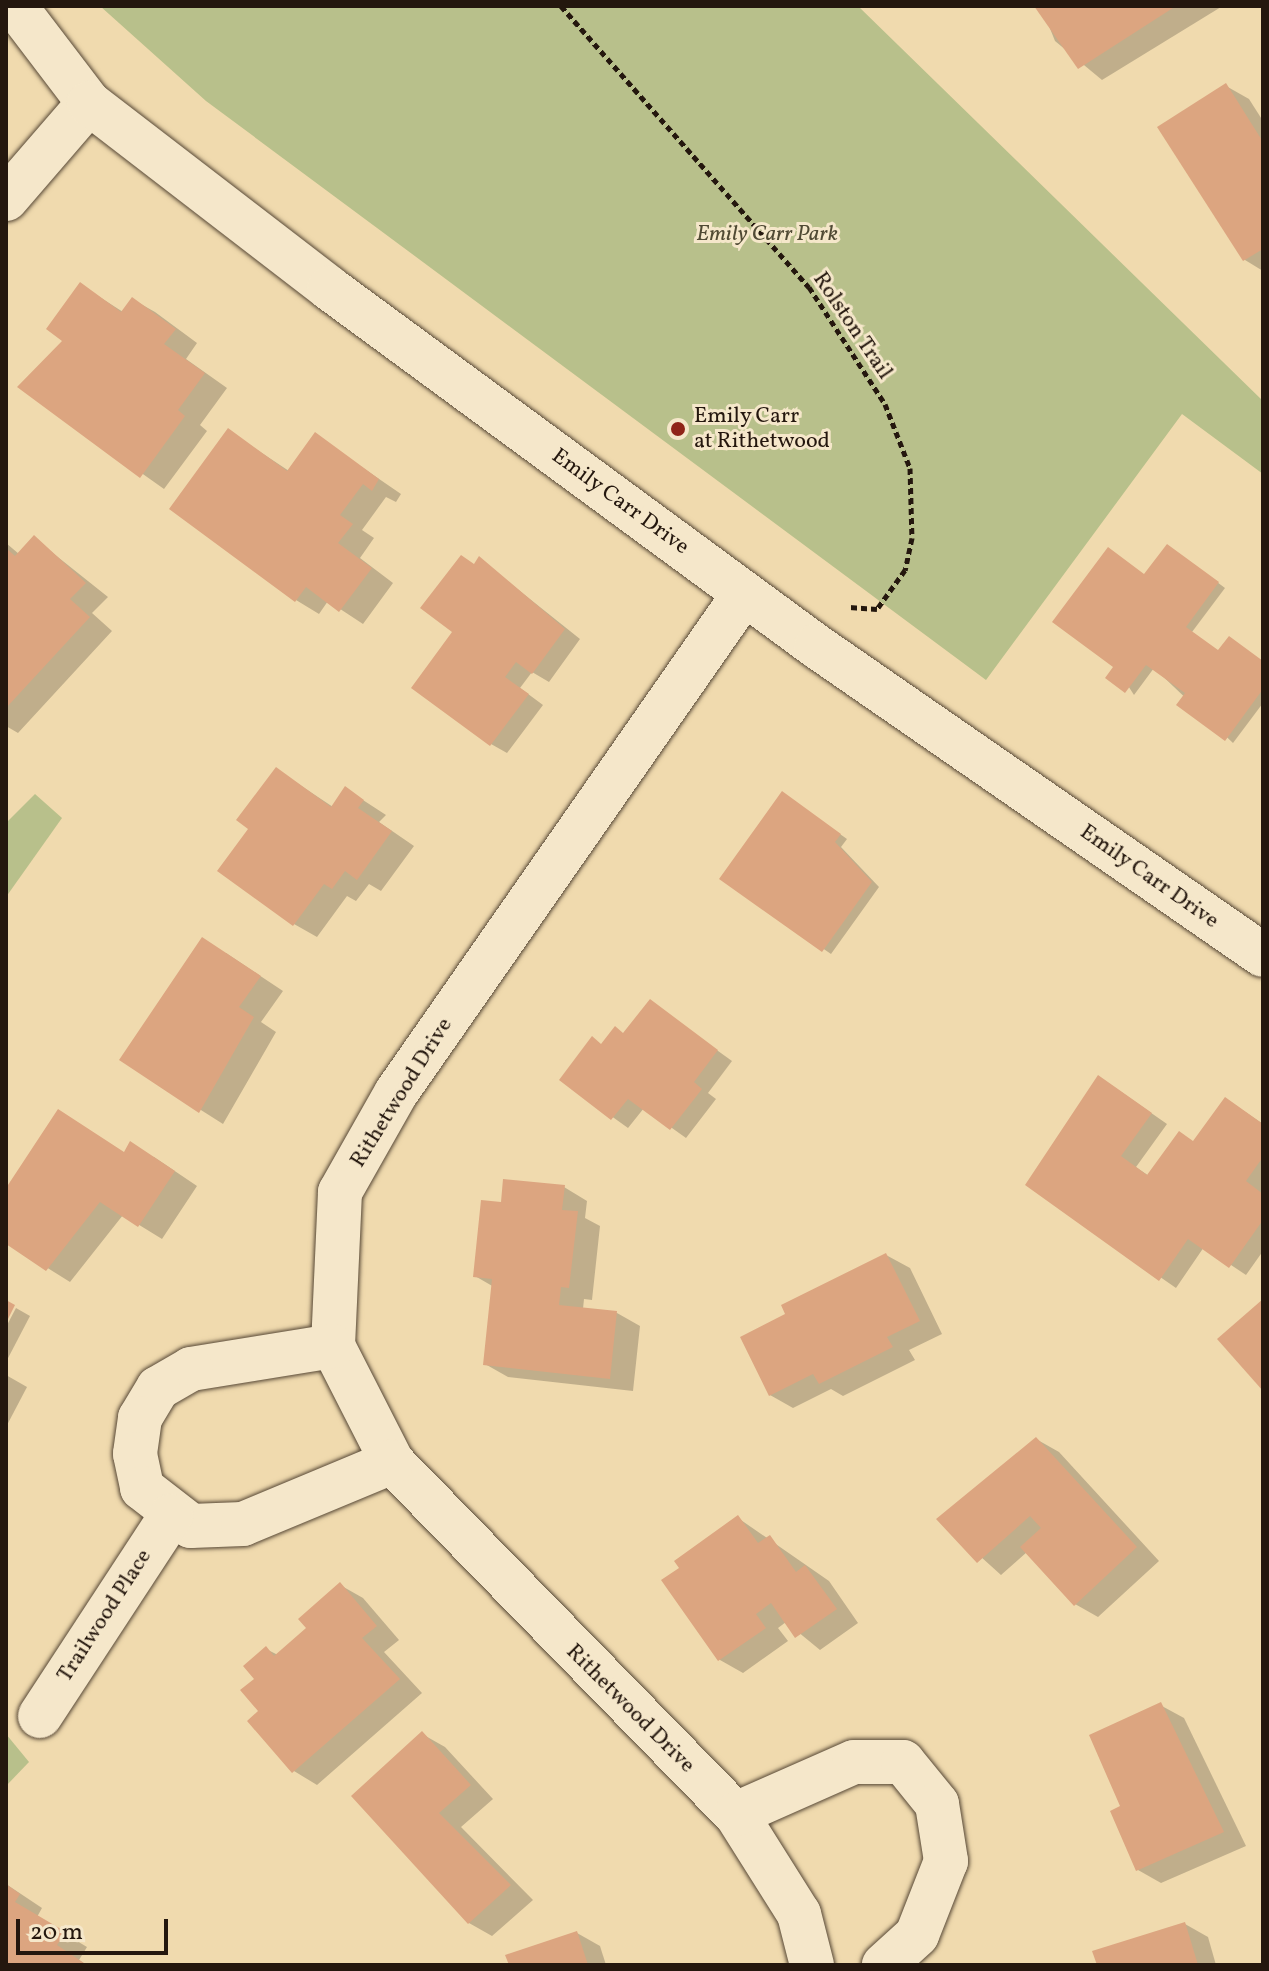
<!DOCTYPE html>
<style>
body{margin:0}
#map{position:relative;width:1269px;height:1971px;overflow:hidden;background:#f0daae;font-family:Vollkorn,serif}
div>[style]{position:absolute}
.green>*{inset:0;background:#b8c08b}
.shadow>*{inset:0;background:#0003}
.building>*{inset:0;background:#dca580}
.path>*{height:5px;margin-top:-2.5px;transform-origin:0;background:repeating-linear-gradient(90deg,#24170e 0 6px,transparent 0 10px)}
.roads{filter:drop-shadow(0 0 2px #574836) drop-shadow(0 0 2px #574836)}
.street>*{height:44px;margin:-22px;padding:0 22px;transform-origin:22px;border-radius:22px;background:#f5e7ca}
.secondary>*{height:44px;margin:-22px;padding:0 22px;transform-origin:22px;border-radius:22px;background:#f5e7ca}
.dots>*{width:22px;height:22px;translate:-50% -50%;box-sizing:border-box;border:4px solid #f5e7ca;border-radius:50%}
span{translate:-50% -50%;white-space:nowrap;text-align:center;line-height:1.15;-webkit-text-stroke:6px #f5e7ca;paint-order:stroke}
.park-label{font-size:22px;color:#504a34;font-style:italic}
.street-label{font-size:22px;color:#24170e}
.poi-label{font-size:22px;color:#24170e}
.left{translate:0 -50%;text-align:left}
.frame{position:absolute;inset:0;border:8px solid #24170e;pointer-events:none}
.scale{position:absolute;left:16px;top:1919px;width:152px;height:36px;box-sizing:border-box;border:4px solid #24170e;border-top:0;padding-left:10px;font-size:24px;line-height:28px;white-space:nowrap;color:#24170e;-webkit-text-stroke:6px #f5e7ca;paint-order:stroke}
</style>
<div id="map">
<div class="green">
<i style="clip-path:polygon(100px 6px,858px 6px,1263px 401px,1263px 474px,1182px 414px,986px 680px,206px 101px)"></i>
<i style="clip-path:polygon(35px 794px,62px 818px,6px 897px,6px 823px)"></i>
<i style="clip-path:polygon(6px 1734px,29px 1762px,6px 1786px)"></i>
</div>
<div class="shadow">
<i style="clip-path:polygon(1041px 6px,1220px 6px,1221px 7px,1102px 80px,1055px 41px)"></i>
<i style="clip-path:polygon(1226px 86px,1249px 99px,1263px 121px,1263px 271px,1245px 260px)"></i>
<i style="clip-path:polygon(81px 285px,123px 312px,132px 299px,155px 312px,197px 343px,186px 359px,227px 388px,200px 425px,207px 431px,164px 489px,20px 387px,65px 340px)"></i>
<i style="clip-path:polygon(229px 431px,289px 471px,315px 435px,401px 494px,396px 502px,386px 497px,362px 530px,374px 538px,360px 558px,393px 583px,363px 624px,328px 601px,319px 614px,296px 600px)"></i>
<i style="clip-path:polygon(34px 538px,108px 597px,92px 613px,112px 631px,18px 733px,6px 726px,6px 543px,19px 554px)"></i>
<i style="clip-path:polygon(1174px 550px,1225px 588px,1192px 632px,1219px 652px,1263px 662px,1263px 703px,1233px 743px,1154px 668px,1134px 695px,1116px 667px,1145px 576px)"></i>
<i style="clip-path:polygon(480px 559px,580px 639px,549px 682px,532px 672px,520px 688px,543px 705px,507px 753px,491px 744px,455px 632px)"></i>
<i style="clip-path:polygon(276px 769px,333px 807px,346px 789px,386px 815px,379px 822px,414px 846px,381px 891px,369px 884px,356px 901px,347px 896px,317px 937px,294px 924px,251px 828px)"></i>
<i style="clip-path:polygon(789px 798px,847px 839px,841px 847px,879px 887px,831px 954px,722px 879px)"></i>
<i style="clip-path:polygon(226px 953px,283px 991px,261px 1022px,276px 1032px,223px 1124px,122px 1060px)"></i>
<i style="clip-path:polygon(650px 1002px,732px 1061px,708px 1093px,716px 1099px,686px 1138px,644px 1108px,628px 1128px,561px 1080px,625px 1034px)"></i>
<i style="clip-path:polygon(1114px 1087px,1167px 1124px,1136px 1167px,1149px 1176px,1195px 1142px,1226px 1099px,1263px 1124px,1263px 1251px,1246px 1275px,1204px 1247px,1176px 1288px,1028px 1185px)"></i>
<i style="clip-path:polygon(125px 1153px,154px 1157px,197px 1186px,162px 1239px,123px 1215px,70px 1282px,6px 1242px,6px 1192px)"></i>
<i style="clip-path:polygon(564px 1187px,587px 1201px,585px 1218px,600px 1226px,592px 1300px,584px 1299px,583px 1309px,617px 1313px,640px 1326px,633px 1391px,508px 1377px,485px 1364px,494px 1287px,475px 1276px,502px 1204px)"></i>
<i style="clip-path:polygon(886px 1255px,910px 1268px,942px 1334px,909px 1350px,915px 1360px,843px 1396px,831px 1389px,793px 1408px,770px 1395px,788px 1315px)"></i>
<i style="clip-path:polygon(16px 1308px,30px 1316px,6px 1362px,6px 1327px)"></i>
<i style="clip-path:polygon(6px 1375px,27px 1387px,6px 1427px)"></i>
<i style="clip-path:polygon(1036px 1439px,1059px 1452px,1159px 1561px,1098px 1617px,1075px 1604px,1027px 1552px,1001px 1575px,939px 1519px)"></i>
<i style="clip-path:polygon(738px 1518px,829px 1581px,858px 1623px,820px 1650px,786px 1622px,778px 1628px,788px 1641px,743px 1673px,720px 1660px,681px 1568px)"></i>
<i style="clip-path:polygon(340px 1585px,363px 1598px,399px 1640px,384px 1652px,422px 1693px,317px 1785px,294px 1771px,261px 1711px,257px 1680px,266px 1649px,278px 1655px,309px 1629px)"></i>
<i style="clip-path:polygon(1160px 1705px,1184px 1718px,1246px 1846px,1161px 1883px,1138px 1870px,1123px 1807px)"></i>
<i style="clip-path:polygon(422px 1734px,445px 1747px,493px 1799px,461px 1827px,533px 1900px,492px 1936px,469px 1923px,354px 1796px)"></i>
<i style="clip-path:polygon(6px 1884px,42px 1908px,37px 1917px,87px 1947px,79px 1960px,86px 1965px,6px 1965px)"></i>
<i style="clip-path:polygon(1185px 1924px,1208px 1937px,1216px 1965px,1099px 1965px)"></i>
<i style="clip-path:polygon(577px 1933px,600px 1946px,606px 1965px,511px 1965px)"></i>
</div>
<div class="building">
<i style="clip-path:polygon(1034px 6px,1176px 6px,1078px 69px)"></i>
<i style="clip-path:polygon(1226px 83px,1263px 142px,1263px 249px,1243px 261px,1157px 127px)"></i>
<i style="clip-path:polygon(80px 282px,121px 312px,132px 297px,176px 329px,164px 344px,205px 373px,178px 410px,185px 416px,140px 478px,17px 387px,62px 341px,46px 329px)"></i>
<i style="clip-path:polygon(228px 428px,287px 471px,315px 432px,379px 479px,372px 491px,363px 484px,340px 515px,353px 524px,338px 543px,372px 568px,339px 612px,306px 587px,295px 602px,169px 509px)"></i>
<i style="clip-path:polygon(34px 535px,86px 583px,70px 599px,90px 617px,6px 708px,6px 548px,15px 556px)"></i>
<i style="clip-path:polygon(1167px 544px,1219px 582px,1186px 627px,1218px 650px,1229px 636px,1263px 661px,1263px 689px,1225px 741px,1176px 705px,1185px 693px,1146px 665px,1125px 693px,1105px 678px,1113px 667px,1052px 622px,1108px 547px,1144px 574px)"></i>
<i style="clip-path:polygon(461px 555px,474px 564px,479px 556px,565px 629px,532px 674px,516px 662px,505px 677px,529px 694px,490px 746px,411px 688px,452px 632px,420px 608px)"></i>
<i style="clip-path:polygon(276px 767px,331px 807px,345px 786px,364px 800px,358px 808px,392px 831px,357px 880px,345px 871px,332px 889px,324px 884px,293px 926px,217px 871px,248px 829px,236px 820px)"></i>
<i style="clip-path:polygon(782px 791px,841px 834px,835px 842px,872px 882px,822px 952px,719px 879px)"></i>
<i style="clip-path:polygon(202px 937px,261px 976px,239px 1007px,254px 1017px,199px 1113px,119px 1060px)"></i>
<i style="clip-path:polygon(650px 999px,718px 1050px,694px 1082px,702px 1089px,670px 1130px,628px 1099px,611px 1120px,559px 1080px,592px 1036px,601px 1044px,615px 1026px,623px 1033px)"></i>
<i style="clip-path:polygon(1098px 1075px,1152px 1113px,1121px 1156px,1147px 1175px,1179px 1131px,1193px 1141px,1225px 1097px,1263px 1124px,1263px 1157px,1246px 1181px,1263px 1194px,1263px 1220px,1229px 1268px,1188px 1239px,1159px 1281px,1025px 1185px)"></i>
<i style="clip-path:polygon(58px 1109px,124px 1152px,130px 1141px,175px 1171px,138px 1227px,100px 1202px,46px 1271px,6px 1244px,6px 1188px)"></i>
<i style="clip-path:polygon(503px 1179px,565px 1185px,562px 1210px,578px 1211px,569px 1288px,561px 1287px,559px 1305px,617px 1311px,610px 1379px,483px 1365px,492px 1279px,473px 1277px,481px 1200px,501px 1202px)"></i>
<i style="clip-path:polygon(886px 1253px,920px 1321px,887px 1337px,893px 1347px,819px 1384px,813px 1374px,769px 1396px,740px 1337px,785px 1314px,781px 1305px)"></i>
<i style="clip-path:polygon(1263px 1299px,1263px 1391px,1217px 1339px)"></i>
<i style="clip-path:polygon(6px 1300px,15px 1305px,6px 1323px)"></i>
<i style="clip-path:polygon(1036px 1437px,1137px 1547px,1074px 1606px,1020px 1547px,1041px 1528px,1030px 1516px,977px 1563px,936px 1519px)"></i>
<i style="clip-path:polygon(738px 1515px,758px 1543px,770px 1535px,796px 1572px,805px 1565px,837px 1609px,795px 1638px,771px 1603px,756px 1614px,766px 1628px,718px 1661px,661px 1580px,679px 1568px,674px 1561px)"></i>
<i style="clip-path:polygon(340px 1582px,377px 1626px,362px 1638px,400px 1679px,292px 1773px,247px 1721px,258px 1711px,240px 1690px,254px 1679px,243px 1666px,266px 1646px,274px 1656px,306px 1628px,298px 1619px)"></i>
<i style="clip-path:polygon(1161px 1702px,1224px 1832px,1136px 1871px,1110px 1811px,1120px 1806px,1089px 1735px)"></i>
<i style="clip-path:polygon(422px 1731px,471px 1785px,439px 1813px,511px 1885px,468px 1924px,351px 1796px)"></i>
<i style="clip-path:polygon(6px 1884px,20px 1894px,15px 1902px,66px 1932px,57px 1945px,87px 1965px,6px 1965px)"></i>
<i style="clip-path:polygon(1185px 1922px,1198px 1965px,1097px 1965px,1092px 1951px)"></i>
<i style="clip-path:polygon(577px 1931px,588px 1965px,509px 1965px,505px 1955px)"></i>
</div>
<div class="path">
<i style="left:561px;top:6px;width:375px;rotate:48.6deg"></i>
<i style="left:809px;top:287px;width:140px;rotate:57deg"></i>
<i style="left:885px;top:404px;width:69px;rotate:68.7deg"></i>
<i style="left:910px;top:468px;width:70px;rotate:88.4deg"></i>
<i style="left:912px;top:538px;width:33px;rotate:102deg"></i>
<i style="left:905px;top:570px;width:48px;rotate:125.7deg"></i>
<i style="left:877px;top:609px;width:28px;rotate:-176deg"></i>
</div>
<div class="roads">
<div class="street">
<i style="left:6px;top:199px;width:127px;rotate:-49.2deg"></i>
<i style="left:744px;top:594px;width:608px;rotate:124.89deg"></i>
<i style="left:396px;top:1093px;width:114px;rotate:119.5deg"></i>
<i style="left:340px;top:1192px;width:154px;rotate:92.6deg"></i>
<i style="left:333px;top:1346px;width:130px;rotate:63deg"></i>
<i style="left:392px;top:1462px;width:492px;rotate:45.7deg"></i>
<i style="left:736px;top:1814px;width:118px;rotate:57.8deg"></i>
<i style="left:799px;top:1914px;width:53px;rotate:75.7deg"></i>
<i style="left:333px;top:1346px;width:144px;rotate:170.8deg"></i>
<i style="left:191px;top:1369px;width:38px;rotate:150deg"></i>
<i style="left:158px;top:1388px;width:35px;rotate:121deg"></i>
<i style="left:140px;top:1418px;width:36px;rotate:98deg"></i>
<i style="left:135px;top:1454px;width:35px;rotate:78deg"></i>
<i style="left:142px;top:1488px;width:62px;rotate:37.8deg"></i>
<i style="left:191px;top:1526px;width:52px;rotate:-2.2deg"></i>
<i style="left:243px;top:1524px;width:161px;rotate:-22.6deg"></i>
<i style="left:40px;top:1716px;width:239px;rotate:-56.8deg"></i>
<i style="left:736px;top:1814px;width:129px;rotate:-23.8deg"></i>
<i style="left:854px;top:1762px;width:49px"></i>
<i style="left:903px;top:1762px;width:54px;rotate:51deg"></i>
<i style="left:937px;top:1804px;width:58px;rotate:81deg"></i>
<i style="left:946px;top:1861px;width:79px;rotate:111.4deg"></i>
<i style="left:917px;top:1935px;width:45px;rotate:137.7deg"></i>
</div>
<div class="secondary">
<i style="left:15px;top:6px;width:122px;rotate:52.7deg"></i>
<i style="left:89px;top:103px;width:303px;rotate:37.6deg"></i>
<i style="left:329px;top:288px;width:604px;rotate:36.32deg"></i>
<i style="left:816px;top:646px;width:543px;rotate:34.66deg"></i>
</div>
</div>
<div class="dots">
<i style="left:678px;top:429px;background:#8f2418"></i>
</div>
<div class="park-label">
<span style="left:767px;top:235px">Emily Carr Park</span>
</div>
<div class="street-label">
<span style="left:852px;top:326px;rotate:56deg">Rolston Trail</span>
<span style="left:620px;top:502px;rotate:36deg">Emily Carr Drive</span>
<span style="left:1149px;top:877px;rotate:35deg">Emily Carr Drive</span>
<span style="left:402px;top:1093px;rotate:-58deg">Rithetwood Drive</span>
<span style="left:105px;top:1616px;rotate:-57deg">Trailwood Place</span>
<span style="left:630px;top:1709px;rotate:45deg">Rithetwood Drive</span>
</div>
<div class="poi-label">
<span class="left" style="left:694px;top:429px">Emily Carr<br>at Rithetwood</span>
</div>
<div class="frame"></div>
<div class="scale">20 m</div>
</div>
